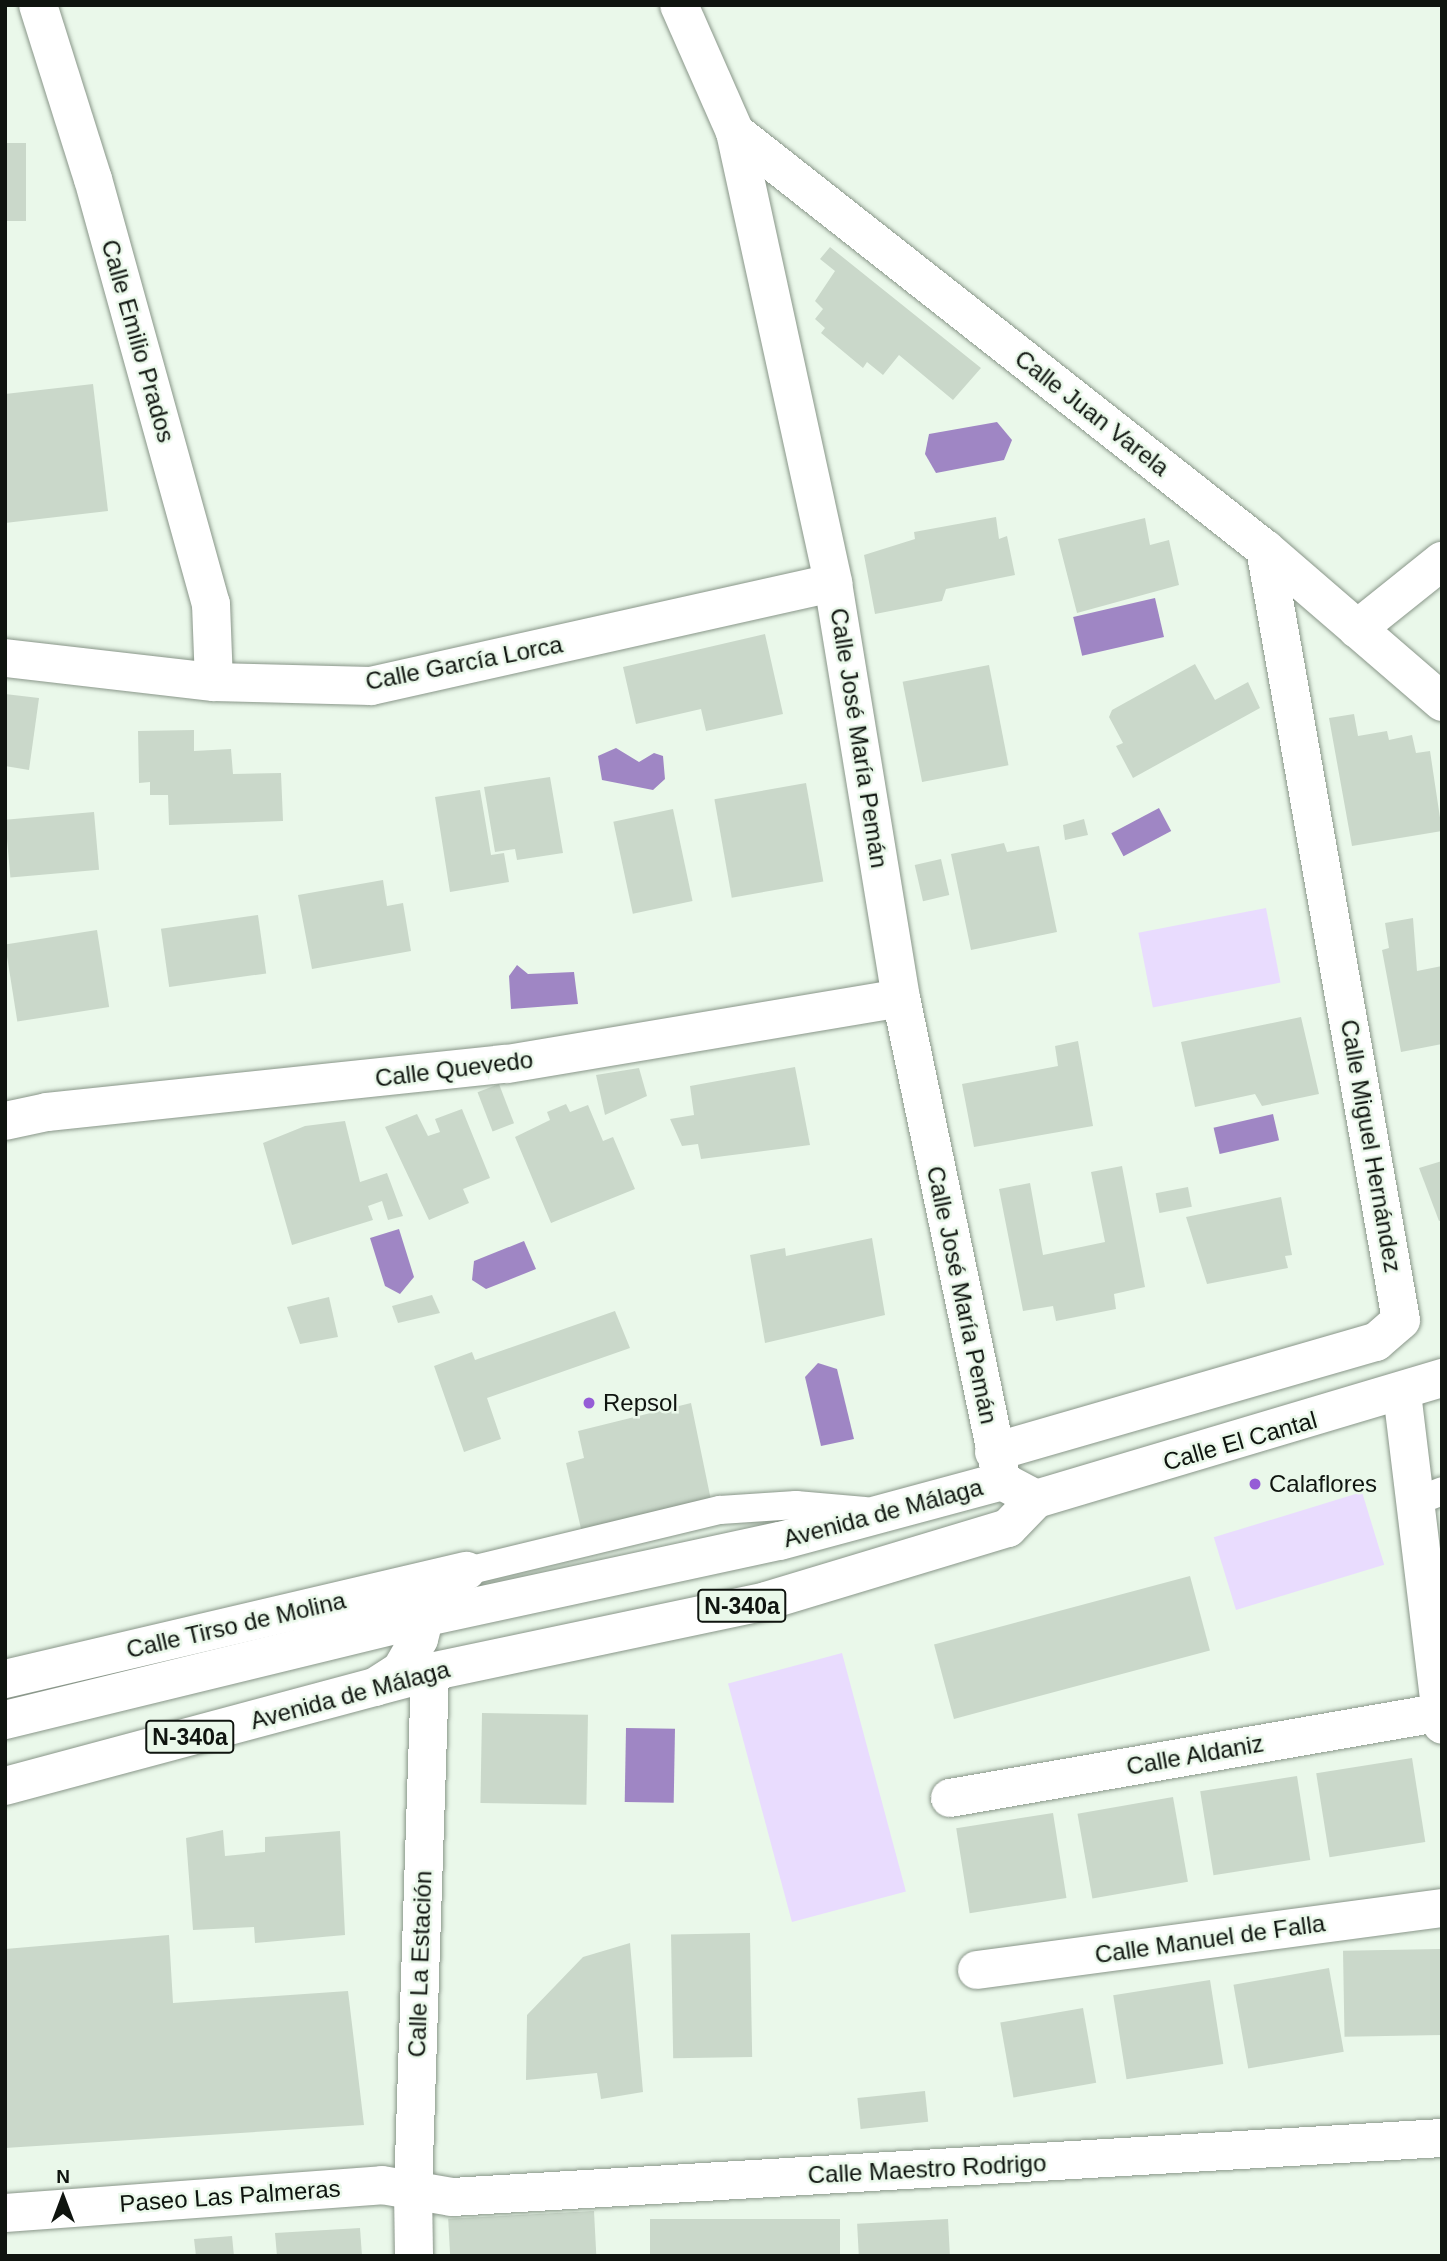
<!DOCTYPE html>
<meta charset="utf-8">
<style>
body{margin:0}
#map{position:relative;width:1447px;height:2261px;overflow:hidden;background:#eaf8ea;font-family:Arial,sans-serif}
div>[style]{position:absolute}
.green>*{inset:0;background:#e9dcfe;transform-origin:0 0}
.water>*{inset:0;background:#9f86c4;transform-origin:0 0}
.building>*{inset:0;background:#cad8ca;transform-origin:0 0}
.roads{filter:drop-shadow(0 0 2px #899689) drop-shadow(0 0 2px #899689)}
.service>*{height:28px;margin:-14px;padding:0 14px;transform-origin:14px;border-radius:14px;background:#fff}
.pedestrian>*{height:38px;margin:-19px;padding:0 19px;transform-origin:19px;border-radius:19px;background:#fff}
.minor>*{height:38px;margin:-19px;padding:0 19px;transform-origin:19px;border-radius:19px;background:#fff}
.primary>*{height:38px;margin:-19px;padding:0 19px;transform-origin:19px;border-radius:19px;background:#fff}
.dots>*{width:19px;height:19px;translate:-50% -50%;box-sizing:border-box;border:4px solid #eaf8ea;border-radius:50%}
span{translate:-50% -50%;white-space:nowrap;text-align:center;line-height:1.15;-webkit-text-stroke:5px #eaf8ea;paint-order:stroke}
.shield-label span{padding:2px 5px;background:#eaf8ea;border:2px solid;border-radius:5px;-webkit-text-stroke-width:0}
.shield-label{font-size:23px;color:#0f140f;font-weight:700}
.street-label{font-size:24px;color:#0f140f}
.poi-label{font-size:24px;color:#0f140f}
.left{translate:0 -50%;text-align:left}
.frame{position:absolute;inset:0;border:7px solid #0f140f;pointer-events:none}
.north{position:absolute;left:28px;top:2163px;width:70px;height:70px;-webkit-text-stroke:5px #eaf8ea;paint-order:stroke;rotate:0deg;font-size:19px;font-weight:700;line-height:28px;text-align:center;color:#0f140f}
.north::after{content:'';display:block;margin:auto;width:24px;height:32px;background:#0f140f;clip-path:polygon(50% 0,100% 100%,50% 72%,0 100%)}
</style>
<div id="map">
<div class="green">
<i style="left:1266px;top:908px;width:76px;height:130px;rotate:79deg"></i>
<i style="left:1362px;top:1492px;width:76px;height:155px;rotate:73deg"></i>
<i style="left:842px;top:1653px;width:247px;height:118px;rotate:75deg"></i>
</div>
<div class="water">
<i style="clip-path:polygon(997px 422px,1012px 440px,1004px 460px,936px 473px,925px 454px,929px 434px)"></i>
<i style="left:1155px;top:598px;width:40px;height:84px;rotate:77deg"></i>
<i style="clip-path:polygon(616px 748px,639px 762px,654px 753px,663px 756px,665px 779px,653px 790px,602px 780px,598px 756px)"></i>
<i style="left:1159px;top:808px;width:26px;height:54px;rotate:62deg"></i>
<i style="clip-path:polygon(517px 965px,528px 974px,574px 972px,578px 1004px,511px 1009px,509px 976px)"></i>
<i style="left:1273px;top:1114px;width:27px;height:61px;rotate:77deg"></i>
<i style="clip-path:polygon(399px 1229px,414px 1277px,400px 1294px,385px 1286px,370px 1238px)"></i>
<i style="clip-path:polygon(524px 1241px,536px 1269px,486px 1289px,472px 1280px,474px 1261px)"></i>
<i style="clip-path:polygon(818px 1363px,837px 1369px,854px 1439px,821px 1446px,805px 1377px)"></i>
<i style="left:626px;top:1728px;width:49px;height:74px;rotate:1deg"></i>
</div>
<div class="building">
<i style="left:5px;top:143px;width:21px;height:78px"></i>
<i style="clip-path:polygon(830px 247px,981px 368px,953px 400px,899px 355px,883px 375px,867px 362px,863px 368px,821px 333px,825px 328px,815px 319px,823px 309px,815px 301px,835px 271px,820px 259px)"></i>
<i style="clip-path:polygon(93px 384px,108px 511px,5px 523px,5px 394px)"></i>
<i style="clip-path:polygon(996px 517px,999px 539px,1007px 536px,1015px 575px,946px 589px,942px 601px,875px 614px,864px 555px,915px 539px,914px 532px)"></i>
<i style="clip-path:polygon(1145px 518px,1150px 545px,1169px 540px,1179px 585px,1077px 613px,1058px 539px)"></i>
<i style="clip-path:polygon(765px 634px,783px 714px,706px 731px,701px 709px,636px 724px,623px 667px)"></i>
<i style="clip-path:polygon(1195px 664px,1215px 700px,1248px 682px,1260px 708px,1133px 778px,1116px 746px,1123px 743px,1109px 717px,1112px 710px)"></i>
<i style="left:989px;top:665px;width:102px;height:88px;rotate:79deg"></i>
<i style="clip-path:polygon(5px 694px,39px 698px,29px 770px,5px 766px)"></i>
<i style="clip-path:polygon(1354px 714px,1358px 736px,1387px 731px,1389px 740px,1412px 735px,1416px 753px,1430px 751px,1442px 831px,1352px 846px,1329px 718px)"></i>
<i style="clip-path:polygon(194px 730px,194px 751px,231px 749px,233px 774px,281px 773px,283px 821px,169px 825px,168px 795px,150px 795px,150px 782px,139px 783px,138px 731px)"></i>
<i style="clip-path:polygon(550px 777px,563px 853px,517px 860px,515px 849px,495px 852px,484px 787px)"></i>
<i style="left:806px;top:783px;width:100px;height:93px;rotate:80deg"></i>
<i style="clip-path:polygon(480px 790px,491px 855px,504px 853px,509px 882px,450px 892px,435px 797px)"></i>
<i style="left:673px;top:809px;width:94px;height:61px;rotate:78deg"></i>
<i style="left:94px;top:812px;width:58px;height:89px;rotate:85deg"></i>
<i style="clip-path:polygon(1084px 819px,1088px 835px,1065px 840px,1063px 825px)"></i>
<i style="clip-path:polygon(1004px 843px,1007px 852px,1039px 846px,1057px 932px,971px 950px,951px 854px)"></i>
<i style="left:941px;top:859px;width:37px;height:27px;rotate:77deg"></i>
<i style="clip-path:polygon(383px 880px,387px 906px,403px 903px,411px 951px,312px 969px,298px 895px)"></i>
<i style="left:258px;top:915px;width:59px;height:98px;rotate:82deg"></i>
<i style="clip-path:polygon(1413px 918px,1417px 971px,1442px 966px,1442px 1044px,1401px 1052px,1382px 950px,1389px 948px,1385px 923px)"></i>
<i style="left:97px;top:930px;width:78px;height:93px;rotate:81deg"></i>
<i style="clip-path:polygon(1301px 1017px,1319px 1094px,1262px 1106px,1255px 1094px,1195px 1107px,1181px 1042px)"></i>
<i style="clip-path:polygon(1078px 1041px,1093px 1126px,974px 1147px,962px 1084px,1058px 1066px,1055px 1046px)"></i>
<i style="clip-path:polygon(795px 1067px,810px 1145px,701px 1159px,698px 1144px,682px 1146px,670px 1119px,694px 1115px,690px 1086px)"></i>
<i style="clip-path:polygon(639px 1068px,647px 1096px,605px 1115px,596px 1075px)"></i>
<i style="left:499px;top:1084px;width:42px;height:23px;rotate:69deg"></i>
<i style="clip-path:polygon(566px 1104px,570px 1112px,588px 1105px,603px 1141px,613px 1137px,635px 1189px,551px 1223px,515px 1137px,550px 1120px,547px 1112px)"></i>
<i style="clip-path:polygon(462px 1109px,490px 1178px,463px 1189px,469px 1203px,429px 1220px,385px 1127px,417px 1114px,428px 1136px,440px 1132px,435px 1119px)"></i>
<i style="clip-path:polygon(345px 1121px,360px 1182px,387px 1173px,403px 1216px,388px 1220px,382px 1201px,368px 1206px,373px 1220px,292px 1245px,263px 1143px,305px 1126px)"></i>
<i style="clip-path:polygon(1442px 1161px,1442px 1220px,1439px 1221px,1419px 1168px)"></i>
<i style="clip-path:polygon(1122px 1166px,1145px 1287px,1114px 1294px,1116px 1309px,1056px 1321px,1053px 1306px,1023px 1311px,999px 1189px,1030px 1183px,1043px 1255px,1105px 1242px,1091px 1172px)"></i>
<i style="left:1188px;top:1187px;width:20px;height:33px;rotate:79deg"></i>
<i style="clip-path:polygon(1281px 1197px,1292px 1255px,1285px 1256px,1288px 1268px,1207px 1284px,1186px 1217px)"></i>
<i style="clip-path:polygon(872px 1238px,885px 1315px,765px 1343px,750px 1255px,785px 1248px,786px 1256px)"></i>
<i style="clip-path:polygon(432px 1295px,440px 1313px,398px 1323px,392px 1306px)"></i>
<i style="clip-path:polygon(329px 1297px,338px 1337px,300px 1344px,287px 1307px)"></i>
<i style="clip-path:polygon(615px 1311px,630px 1348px,487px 1398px,501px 1439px,464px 1452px,434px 1366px,472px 1352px,475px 1360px)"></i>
<i style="clip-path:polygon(691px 1403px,713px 1510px,584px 1542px,566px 1463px,584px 1458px,578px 1431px)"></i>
<i style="left:1190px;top:1576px;width:77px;height:265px;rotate:75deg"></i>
<i style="left:482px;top:1713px;width:106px;height:90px;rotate:1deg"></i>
<i style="left:1412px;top:1758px;width:85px;height:97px;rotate:81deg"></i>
<i style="left:1297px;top:1776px;width:85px;height:98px;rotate:81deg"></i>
<i style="left:1173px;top:1797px;width:86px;height:97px;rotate:80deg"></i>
<i style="left:1053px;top:1813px;width:86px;height:98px;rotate:81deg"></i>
<i style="clip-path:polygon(223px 1830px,225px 1856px,265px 1852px,265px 1837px,340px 1831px,345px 1935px,255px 1943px,254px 1927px,193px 1930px,186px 1838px)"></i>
<i style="left:750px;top:1933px;width:124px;height:79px;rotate:89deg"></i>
<i style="clip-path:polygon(169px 1935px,173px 2003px,348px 1991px,364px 2125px,5px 2148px,5px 1949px)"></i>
<i style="clip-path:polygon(630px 1943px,643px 2092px,601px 2099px,597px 2073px,526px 2080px,527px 2015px,583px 1957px)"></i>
<i style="left:1440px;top:1949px;width:86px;height:97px;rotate:89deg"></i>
<i style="left:1329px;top:1968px;width:85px;height:97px;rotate:80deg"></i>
<i style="left:1210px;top:1980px;width:85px;height:98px;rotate:81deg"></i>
<i style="left:1083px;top:2008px;width:76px;height:84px;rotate:80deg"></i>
<i style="left:925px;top:2091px;width:31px;height:68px;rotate:84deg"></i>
<i style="left:594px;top:2211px;width:45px;height:146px;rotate:87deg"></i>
<i style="left:840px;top:2219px;width:37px;height:190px;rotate:90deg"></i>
<i style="left:948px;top:2219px;width:37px;height:91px;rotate:87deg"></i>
<i style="clip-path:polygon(360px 2228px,362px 2256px,277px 2256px,275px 2233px)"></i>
<i style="clip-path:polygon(232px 2236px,234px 2256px,196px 2256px,194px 2239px)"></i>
</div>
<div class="roads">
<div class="service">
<i style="left:1414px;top:1502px;width:30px;rotate:-21deg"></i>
<i style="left:467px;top:1571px;width:260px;rotate:-13.6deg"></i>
<i style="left:720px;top:1510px;width:76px;rotate:-3.8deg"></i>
<i style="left:796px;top:1505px;width:69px;rotate:5deg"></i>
</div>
<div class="pedestrian">
<i style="left:413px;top:2191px;width:65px;rotate:89.1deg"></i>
</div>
<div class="minor">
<i style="left:38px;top:5px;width:182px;rotate:72.5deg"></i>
<i style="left:93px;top:179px;width:441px;rotate:74.5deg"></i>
<i style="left:211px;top:604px;width:78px;rotate:87.8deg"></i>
<i style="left:679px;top:5px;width:139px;rotate:66.2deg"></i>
<i style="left:735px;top:132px;width:462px;rotate:77.7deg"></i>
<i style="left:833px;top:583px;width:421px;rotate:80.7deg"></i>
<i style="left:901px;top:998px;width:493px;rotate:78.2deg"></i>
<i style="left:735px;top:132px;width:674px;rotate:38.2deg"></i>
<i style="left:1265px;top:549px;width:234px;rotate:40.8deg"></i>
<i style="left:1357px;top:629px;width:109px;rotate:-38.7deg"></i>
<i style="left:5px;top:658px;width:210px;rotate:6.6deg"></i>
<i style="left:214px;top:682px;width:157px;rotate:1.5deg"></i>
<i style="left:371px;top:686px;width:473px;rotate:-12.6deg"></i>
<i style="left:5px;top:1121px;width:43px;rotate:-12.1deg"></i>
<i style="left:47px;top:1112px;width:462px;rotate:-6deg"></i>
<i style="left:507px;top:1064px;width:399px;rotate:-9.5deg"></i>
<i style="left:1402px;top:1393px;width:334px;rotate:83.1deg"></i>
<i style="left:994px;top:1452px;width:398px;rotate:-16.1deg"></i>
<i style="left:1376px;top:1342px;width:33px;rotate:-41deg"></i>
<i style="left:1401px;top:1320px;width:783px;rotate:-100deg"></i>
<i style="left:5px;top:1679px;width:474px;rotate:-13.2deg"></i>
<i style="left:375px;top:1687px;width:31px;rotate:-33deg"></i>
<i style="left:401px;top:1670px;width:36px;rotate:-60deg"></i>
<i style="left:419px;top:1639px;width:53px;rotate:-75.7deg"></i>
<i style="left:950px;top:1798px;width:496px;rotate:-9.9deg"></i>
<i style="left:977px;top:1970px;width:469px;rotate:-7.6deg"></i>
<i style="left:413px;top:2191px;width:519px;rotate:-88.12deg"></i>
<i style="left:5px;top:2213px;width:378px;rotate:-4.2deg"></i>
<i style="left:382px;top:2185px;width:71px;rotate:9.7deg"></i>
<i style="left:452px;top:2197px;width:992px;rotate:-3.41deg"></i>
</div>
<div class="primary">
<i style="left:1036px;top:1499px;width:424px;rotate:-16.6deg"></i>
<i style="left:5px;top:1720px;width:434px;rotate:-13.7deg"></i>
<i style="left:427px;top:1617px;width:361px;rotate:-12.2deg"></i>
<i style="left:780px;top:1541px;width:230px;rotate:-15.1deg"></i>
<i style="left:1002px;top:1481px;width:38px;rotate:28deg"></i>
<i style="left:5px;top:1786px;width:440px;rotate:-15deg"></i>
<i style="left:430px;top:1672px;width:343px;rotate:-11.9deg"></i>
<i style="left:766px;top:1601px;width:253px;rotate:-16.8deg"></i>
<i style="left:1008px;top:1528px;width:40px;rotate:-46deg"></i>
</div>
</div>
<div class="dots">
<i style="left:589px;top:1403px;background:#955dd6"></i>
<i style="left:1255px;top:1484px;background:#955dd6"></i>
</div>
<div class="shield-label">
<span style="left:742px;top:1606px">N-340a</span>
<span style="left:190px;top:1737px">N-340a</span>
</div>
<div class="street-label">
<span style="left:138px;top:341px;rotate:74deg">Calle Emilio Prados</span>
<span style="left:1092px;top:413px;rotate:38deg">Calle Juan Varela</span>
<span style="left:464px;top:663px;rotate:-11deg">Calle García Lorca</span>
<span style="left:859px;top:738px;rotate:81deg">Calle José María Pemán</span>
<span style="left:454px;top:1069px;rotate:-7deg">Calle Quevedo</span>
<span style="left:1371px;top:1146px;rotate:80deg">Calle Miguel Hernández</span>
<span style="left:962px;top:1295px;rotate:78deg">Calle José María Pemán</span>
<span style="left:1240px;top:1441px;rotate:-16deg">Calle El Cantal</span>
<span style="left:883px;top:1513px;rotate:-15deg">Avenida de Málaga</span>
<span style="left:236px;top:1625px;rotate:-13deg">Calle Tirso de Molina</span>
<span style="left:350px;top:1695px;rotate:-15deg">Avenida de Málaga</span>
<span style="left:1195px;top:1755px;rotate:-10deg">Calle Aldaniz</span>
<span style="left:1210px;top:1939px;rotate:-8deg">Calle Manuel de Falla</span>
<span style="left:420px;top:1964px;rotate:-88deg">Calle La Estación</span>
<span style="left:927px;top:2169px;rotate:-3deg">Calle Maestro Rodrigo</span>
<span style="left:230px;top:2196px;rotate:-4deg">Paseo Las Palmeras</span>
</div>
<div class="poi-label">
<span class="left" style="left:603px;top:1403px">Repsol</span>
<span class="left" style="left:1269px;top:1484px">Calaflores</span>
</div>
<div class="frame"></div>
<div class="north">N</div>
</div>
